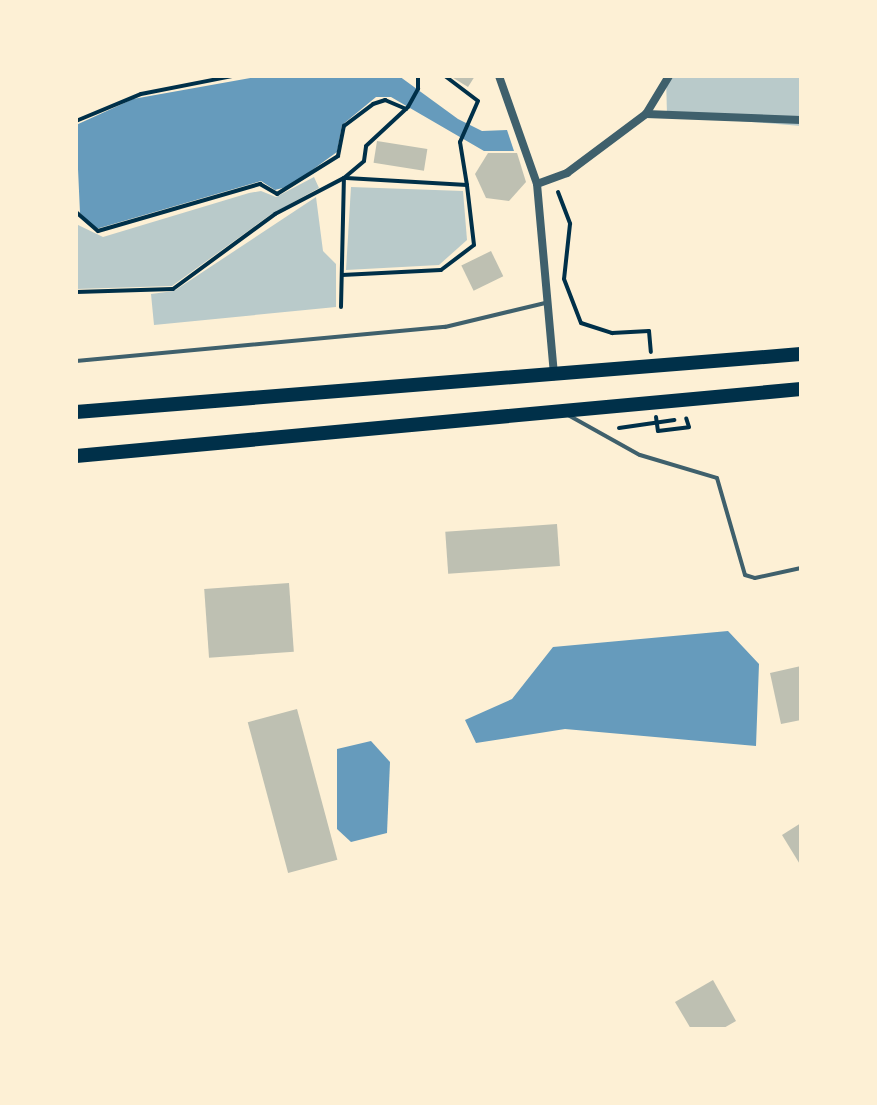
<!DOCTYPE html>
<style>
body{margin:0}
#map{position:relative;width:877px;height:1105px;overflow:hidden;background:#fdf0d5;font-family:Inter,sans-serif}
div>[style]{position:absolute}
.green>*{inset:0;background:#b9caca}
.water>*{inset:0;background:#669bbc}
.building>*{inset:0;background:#bec0b2;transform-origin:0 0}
.path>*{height:4px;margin:-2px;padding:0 2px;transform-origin:2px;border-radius:2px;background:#003049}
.service>*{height:4px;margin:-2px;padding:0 2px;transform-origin:2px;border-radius:2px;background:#3f606c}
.minor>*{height:8px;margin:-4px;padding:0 4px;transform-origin:4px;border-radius:4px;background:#3f606c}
.primary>*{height:14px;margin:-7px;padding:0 7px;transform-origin:7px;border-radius:7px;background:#003049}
span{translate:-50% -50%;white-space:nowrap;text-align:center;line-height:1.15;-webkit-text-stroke:6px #fdf0d5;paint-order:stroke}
.frame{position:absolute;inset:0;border:78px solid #fdf0d5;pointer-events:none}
</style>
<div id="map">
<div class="green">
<i style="clip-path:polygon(666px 76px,801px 76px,801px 126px,667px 115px)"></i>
<i style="clip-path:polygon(314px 177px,319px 188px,270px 215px,172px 286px,76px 289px,76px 224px,103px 237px,249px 193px,261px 191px,276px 197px)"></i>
<i style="clip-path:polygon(351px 187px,463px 191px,467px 240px,439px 265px,346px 270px)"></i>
<i style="clip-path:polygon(316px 197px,323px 251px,336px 264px,336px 307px,154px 325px,151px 294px,174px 291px)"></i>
</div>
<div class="water">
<i style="clip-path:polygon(261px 76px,399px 76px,458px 119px,482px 131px,507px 130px,514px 151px,484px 151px,391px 97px,376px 97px,342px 125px,337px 152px,290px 186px,275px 190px,261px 181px,96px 229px,80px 213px,76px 125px,133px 99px)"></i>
<i style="clip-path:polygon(728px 631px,759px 664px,756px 746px,565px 729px,476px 743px,465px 720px,512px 699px,553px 647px)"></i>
<i style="clip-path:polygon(371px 741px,390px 762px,387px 833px,351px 842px,337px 829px,337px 749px)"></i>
</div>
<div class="building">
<i style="clip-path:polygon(450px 76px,475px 76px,468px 87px)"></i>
<i style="left:377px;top:141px;width:51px;height:22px;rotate:9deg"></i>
<i style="clip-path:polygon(488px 153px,517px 153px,526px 182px,509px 201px,486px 198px,475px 174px)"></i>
<i style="left:491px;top:251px;width:28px;height:33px;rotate:64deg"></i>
<i style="left:557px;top:524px;width:42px;height:112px;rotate:86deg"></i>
<i style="left:289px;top:583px;width:69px;height:85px;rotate:86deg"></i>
<i style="clip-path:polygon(801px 666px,801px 720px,781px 724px,770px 673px)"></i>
<i style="left:297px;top:709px;width:156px;height:51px;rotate:75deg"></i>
<i style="clip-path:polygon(801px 823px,801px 866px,782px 835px)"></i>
<i style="clip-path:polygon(713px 980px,736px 1021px,722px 1029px,691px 1029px,675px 1002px)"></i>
</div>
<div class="path">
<i style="left:445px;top:76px;width:41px;rotate:37.1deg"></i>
<i style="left:478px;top:101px;width:45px;rotate:113.7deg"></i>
<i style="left:460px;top:142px;width:44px;rotate:80.8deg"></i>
<i style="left:76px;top:121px;width:70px;rotate:-22.6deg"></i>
<i style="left:141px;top:94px;width:94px;rotate:-11.1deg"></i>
<i style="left:558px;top:192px;width:34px;rotate:69deg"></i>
<i style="left:570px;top:224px;width:55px;rotate:96.2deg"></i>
<i style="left:564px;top:279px;width:47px;rotate:68.9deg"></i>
<i style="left:581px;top:323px;width:33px;rotate:18deg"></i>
<i style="left:612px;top:333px;width:37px;rotate:-3deg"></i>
<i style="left:649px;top:331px;width:21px;rotate:85deg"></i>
<i style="left:76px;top:212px;width:29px;rotate:41deg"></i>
<i style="left:98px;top:231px;width:169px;rotate:-16.2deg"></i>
<i style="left:260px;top:184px;width:20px;rotate:30deg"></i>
<i style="left:277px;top:194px;width:72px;rotate:-31.9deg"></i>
<i style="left:338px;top:156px;width:31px;rotate:-79deg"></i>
<i style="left:344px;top:126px;width:36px;rotate:-37deg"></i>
<i style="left:373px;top:104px;width:13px;rotate:-18deg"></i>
<i style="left:385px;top:100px;width:23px;rotate:23deg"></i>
<i style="left:342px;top:275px;width:99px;rotate:-2.9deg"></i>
<i style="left:441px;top:270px;width:41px;rotate:-37.1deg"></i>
<i style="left:474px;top:245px;width:60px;rotate:-96.7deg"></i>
<i style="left:467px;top:185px;width:121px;rotate:-176.7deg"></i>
<i style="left:76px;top:292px;width:97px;rotate:-1.8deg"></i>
<i style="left:173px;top:289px;width:127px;rotate:-36.3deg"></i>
<i style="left:275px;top:214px;width:78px;rotate:-27.6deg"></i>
<i style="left:344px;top:178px;width:26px;rotate:-40deg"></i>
<i style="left:364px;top:161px;width:15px;rotate:-82deg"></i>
<i style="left:366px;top:146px;width:57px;rotate:-42.9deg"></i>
<i style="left:408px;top:107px;width:21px;rotate:-61deg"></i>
<i style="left:418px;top:89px;width:13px;rotate:-90deg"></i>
<i style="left:341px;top:307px;width:129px;rotate:-88.7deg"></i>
<i style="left:656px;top:417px;width:14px;rotate:82deg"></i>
<i style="left:658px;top:431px;width:31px;rotate:-7deg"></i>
<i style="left:689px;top:427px;width:9px;rotate:-108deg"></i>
<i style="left:619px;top:428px;width:56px;rotate:-8.3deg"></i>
</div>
<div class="service">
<i style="left:76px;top:361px;width:371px;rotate:-5.3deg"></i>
<i style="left:445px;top:327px;width:103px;rotate:-13.5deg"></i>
<i style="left:568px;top:415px;width:82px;rotate:29.1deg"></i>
<i style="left:640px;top:455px;width:80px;rotate:16.6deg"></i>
<i style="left:717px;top:478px;width:101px;rotate:73.9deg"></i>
<i style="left:745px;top:575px;width:10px;rotate:17deg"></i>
<i style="left:755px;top:578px;width:47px;rotate:-12.3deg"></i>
</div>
<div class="minor">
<i style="left:499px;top:76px;width:114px;rotate:70.6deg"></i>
<i style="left:537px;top:184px;width:193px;rotate:84.9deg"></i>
<i style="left:646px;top:114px;width:155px;rotate:2.2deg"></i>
<i style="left:537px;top:184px;width:32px;rotate:-20deg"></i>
<i style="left:567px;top:173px;width:99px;rotate:-36.8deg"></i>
<i style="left:646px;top:114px;width:44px;rotate:-58.8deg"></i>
</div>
<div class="primary">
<i style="left:76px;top:412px;width:727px;rotate:-4.57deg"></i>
<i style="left:76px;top:456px;width:728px;rotate:-5.28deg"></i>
</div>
<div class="frame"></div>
</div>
